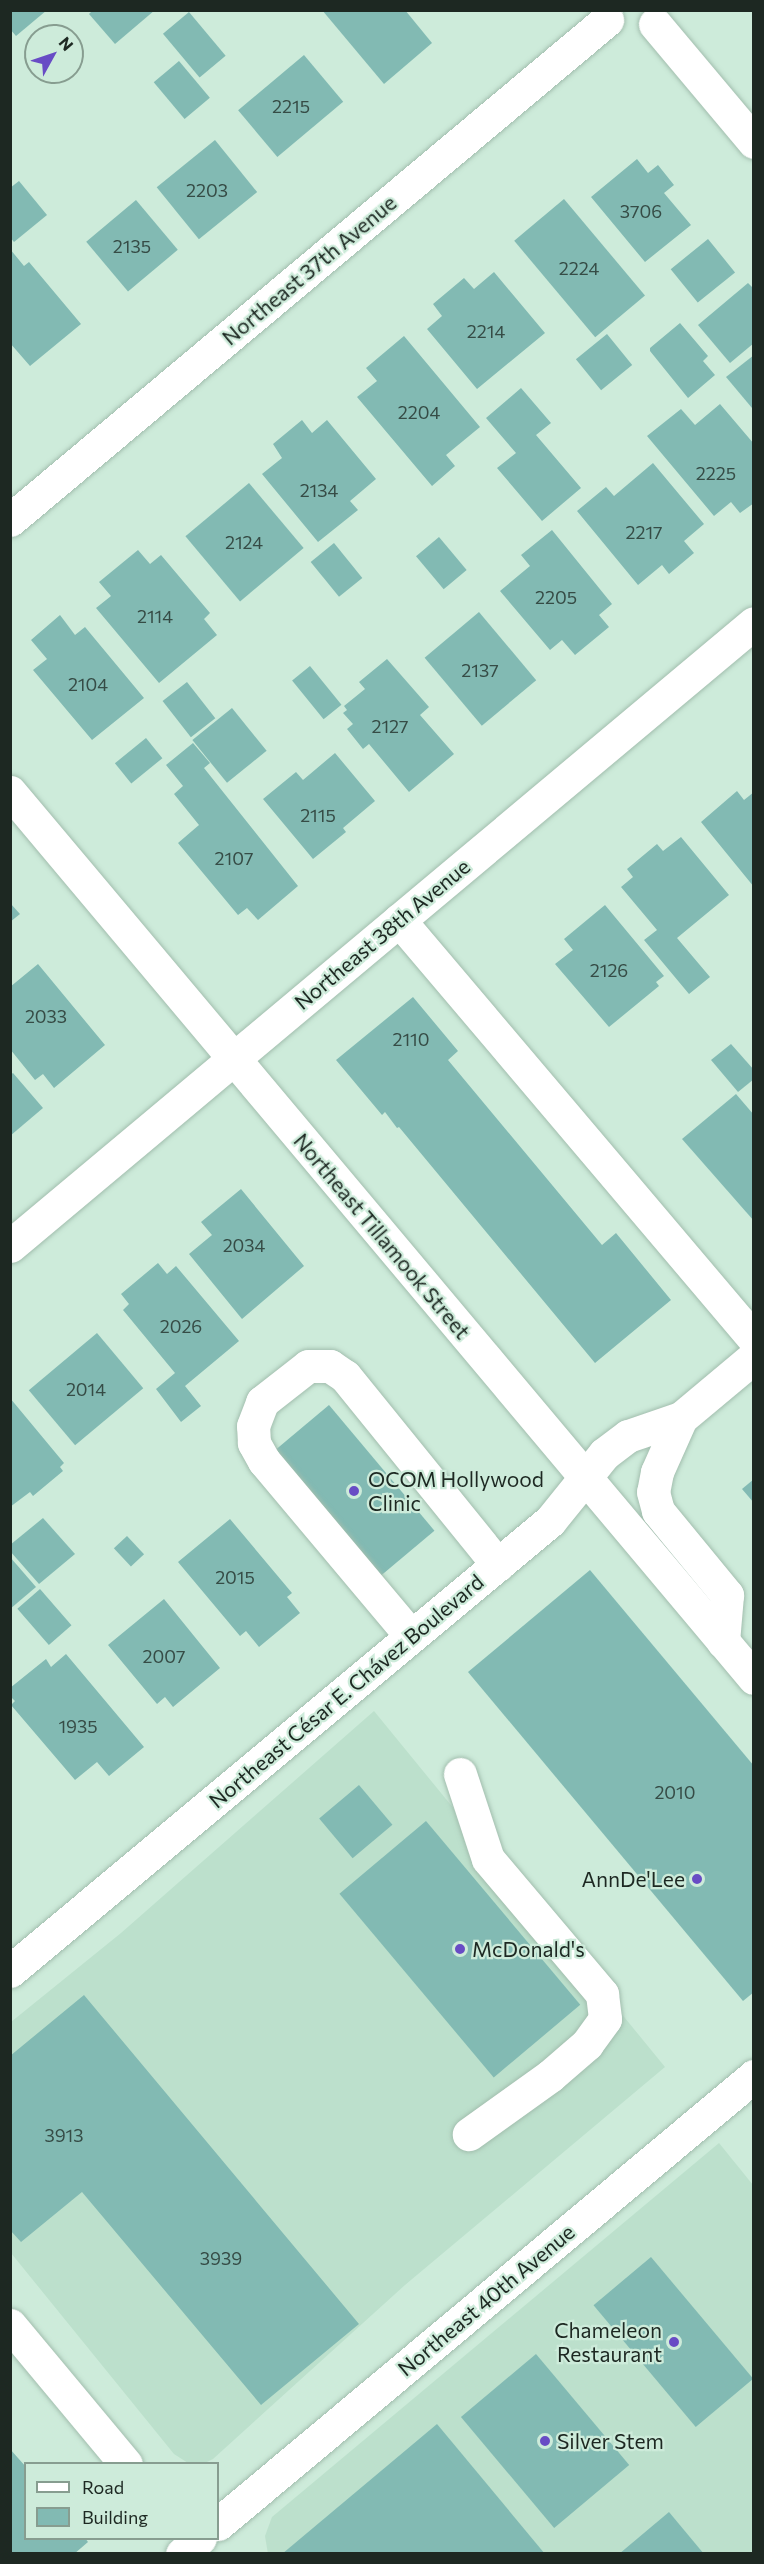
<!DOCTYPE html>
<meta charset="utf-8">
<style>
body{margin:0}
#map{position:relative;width:764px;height:2564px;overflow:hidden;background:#cdebda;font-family:Commissioner,sans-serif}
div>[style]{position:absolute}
.built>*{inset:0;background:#bce0cc}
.building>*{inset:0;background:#82bab3;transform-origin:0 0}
.roads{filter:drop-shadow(0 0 2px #a2beae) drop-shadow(0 0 2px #a2beae)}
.minor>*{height:33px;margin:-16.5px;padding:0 16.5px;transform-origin:16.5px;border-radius:16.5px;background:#fff}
.dots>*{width:16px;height:16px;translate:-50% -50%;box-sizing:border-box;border:3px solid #cdebda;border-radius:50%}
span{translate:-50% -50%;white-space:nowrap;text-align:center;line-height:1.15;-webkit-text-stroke:4.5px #cdebda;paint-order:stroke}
.number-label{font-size:18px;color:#364c46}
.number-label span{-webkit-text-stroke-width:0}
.street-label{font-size:21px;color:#1d2822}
.poi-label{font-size:21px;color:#1d2822}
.left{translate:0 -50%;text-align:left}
.right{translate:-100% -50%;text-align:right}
.frame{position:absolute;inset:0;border:12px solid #1d2822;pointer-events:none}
.legend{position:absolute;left:24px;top:2462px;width:195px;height:78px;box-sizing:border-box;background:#cdebda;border:2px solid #879d90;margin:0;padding:8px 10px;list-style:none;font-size:18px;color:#1d2822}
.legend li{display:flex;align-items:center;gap:12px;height:30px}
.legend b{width:30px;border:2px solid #879d90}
.north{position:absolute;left:24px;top:24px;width:60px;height:60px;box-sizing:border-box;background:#cdebda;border:2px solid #879d90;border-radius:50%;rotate:50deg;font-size:16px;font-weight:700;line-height:24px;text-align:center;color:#1d2822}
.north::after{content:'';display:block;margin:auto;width:21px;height:27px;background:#684cc5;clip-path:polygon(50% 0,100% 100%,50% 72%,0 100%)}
</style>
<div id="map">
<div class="built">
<i style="clip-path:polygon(374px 1711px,665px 2067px,405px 2285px,213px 2459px,205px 2463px,188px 2463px,174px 2454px,11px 2253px,11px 2022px,121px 1933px)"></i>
<i style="clip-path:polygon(719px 2143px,753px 2185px,753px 2553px,268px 2554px,265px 2536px,272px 2517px)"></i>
</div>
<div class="building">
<i style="clip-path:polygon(10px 10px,47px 10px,16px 36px,10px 29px)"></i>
<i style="clip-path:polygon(93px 10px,155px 10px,115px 44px,89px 14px)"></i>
<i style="clip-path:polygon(322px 10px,405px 10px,432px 43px,384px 84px)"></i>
<i style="left:189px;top:12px;width:57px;height:34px;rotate:50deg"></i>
<i style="left:304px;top:55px;width:61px;height:86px;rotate:50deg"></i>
<i style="left:179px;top:61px;width:48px;height:33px;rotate:50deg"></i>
<i style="left:215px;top:140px;width:67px;height:75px;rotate:51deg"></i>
<i style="clip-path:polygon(637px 159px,648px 173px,658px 165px,674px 185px,664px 193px,691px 225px,645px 262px,591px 197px)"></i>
<i style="clip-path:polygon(19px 181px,47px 215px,14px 242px,10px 237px,10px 188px)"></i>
<i style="left:564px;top:199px;width:126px;height:65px;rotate:50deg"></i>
<i style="left:136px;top:200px;width:65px;height:65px;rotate:50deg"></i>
<i style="left:708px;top:239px;width:43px;height:48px;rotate:51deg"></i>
<i style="clip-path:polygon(10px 249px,24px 266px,29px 262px,81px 324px,30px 366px,10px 343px)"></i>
<i style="clip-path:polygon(494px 272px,545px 333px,477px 389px,427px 329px,442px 316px,433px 304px,464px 278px,474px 289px)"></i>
<i style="clip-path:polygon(748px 283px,754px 289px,754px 343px,730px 363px,698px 325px)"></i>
<i style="clip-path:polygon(680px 323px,708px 356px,703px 361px,715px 375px,688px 398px,650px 351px,650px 348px)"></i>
<i style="left:607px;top:334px;width:40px;height:40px;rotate:51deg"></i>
<i style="clip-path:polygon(404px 336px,480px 427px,446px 455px,455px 466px,432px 486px,357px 397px,377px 381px,366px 368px)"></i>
<i style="clip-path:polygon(754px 355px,754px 407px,752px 408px,726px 377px)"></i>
<i style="clip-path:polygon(521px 388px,551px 423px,536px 435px,581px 488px,542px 521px,497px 468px,516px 453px,486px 418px)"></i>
<i style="clip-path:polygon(720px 404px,754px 444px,754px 503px,740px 513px,731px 502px,714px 516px,647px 436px,681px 409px,695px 425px)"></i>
<i style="clip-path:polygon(302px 420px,312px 433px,327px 420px,376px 479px,350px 501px,358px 510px,318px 542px,262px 474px,282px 458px,273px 444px)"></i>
<i style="clip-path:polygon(653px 463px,704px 524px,684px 541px,694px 553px,669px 574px,662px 565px,638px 585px,577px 511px,606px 487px,614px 496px)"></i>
<i style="left:249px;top:483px;width:85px;height:83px;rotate:50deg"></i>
<i style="clip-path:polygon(552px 530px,612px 604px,599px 615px,609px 627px,575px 655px,562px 640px,550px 650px,500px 591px,530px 566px,521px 555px)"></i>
<i style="left:439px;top:537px;width:43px;height:30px;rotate:50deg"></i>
<i style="left:334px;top:543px;width:45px;height:30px;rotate:51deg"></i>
<i style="clip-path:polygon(138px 550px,150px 564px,161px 555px,210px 613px,204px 619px,217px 635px,159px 683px,96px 608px,111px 596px,99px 582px)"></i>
<i style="left:479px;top:612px;width:89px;height:71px;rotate:50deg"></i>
<i style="clip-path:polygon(60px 615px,75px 635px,85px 627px,144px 698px,92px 740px,33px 670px,47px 659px,31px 640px)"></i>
<i style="clip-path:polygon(387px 659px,429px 707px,420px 715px,454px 754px,409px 792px,369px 744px,363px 749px,347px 729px,353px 724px,343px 713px,347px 710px,344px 706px,365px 689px,359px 682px)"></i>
<i style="left:310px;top:666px;width:50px;height:23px;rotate:51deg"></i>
<i style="left:187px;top:682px;width:46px;height:31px;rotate:52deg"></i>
<i style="left:232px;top:708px;width:55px;height:51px;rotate:51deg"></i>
<i style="left:146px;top:738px;width:26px;height:40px;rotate:51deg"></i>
<i style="clip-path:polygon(193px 743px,210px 763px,204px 768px,298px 886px,258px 920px,247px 908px,238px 915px,178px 843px,199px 825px,174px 794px,183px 786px,166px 765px)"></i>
<i style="clip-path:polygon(335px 753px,375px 801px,343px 828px,346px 832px,313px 859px,263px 799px,296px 772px,303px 780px)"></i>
<i style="clip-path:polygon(737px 791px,744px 800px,754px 792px,754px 887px,701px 822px)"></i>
<i style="clip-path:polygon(681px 837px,729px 895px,677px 938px,710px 977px,689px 994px,644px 940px,657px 930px,621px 887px,633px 877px,627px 869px,657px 844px,663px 851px)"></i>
<i style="clip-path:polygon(10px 903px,20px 914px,10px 922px)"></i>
<i style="clip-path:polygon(605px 905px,664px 976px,656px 982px,659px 986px,609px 1027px,555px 964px,573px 950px,564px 939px)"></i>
<i style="clip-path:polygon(38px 964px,105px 1045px,54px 1088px,43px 1074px,35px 1080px,10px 1049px,10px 987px)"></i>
<i style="clip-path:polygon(413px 997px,458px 1051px,448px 1060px,602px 1245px,616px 1233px,671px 1300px,595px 1363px,399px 1127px,397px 1128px,385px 1112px,382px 1115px,336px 1060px)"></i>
<i style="clip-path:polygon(731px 1044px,754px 1070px,754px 1079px,738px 1092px,711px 1060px)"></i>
<i style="clip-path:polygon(13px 1073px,43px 1108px,10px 1136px,10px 1075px)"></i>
<i style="clip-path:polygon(736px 1094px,754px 1115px,754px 1221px,682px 1139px)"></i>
<i style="clip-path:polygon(241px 1189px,304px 1266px,242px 1319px,189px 1254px,212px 1235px,201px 1222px)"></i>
<i style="clip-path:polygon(158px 1263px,167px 1274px,176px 1266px,239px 1341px,185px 1386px,201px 1406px,181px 1422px,156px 1389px,175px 1373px,123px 1310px,129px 1304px,121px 1294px)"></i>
<i style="left:97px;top:1333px;width:72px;height:89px;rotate:50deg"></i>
<i style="clip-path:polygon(10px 1398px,64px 1463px,60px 1467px,63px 1471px,33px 1496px,30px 1492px,10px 1507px)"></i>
<i style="left:329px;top:1405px;width:164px;height:72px;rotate:50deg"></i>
<i style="clip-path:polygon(754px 1479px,754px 1503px,742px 1489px)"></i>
<i style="clip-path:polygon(43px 1518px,75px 1554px,39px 1584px,10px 1551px,10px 1545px)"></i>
<i style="clip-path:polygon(230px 1519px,292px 1593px,287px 1597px,300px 1613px,259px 1647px,246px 1631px,240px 1636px,178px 1562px)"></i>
<i style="left:127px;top:1536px;width:25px;height:18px;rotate:47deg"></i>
<i style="clip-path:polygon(10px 1557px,36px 1587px,10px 1609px)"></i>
<i style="clip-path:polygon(590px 1570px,754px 1766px,754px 1992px,743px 2001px,468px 1672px)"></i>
<i style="left:40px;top:1589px;width:48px;height:30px;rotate:49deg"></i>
<i style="clip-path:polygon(164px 1599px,220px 1668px,173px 1707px,165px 1697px,157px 1704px,108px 1645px)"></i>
<i style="clip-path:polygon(66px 1654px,144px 1747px,109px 1776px,97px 1762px,75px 1780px,11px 1705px,15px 1701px,10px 1696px,10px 1688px,46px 1659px,51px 1667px)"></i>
<i style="left:359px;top:1785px;width:52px;height:52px;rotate:50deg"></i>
<i style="left:426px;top:1821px;width:240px;height:113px;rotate:50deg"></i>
<i style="clip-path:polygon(84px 1995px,359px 2324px,261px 2405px,82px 2192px,21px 2242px,10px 2230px,10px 2056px)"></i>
<i style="left:651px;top:2257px;width:159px;height:75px;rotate:50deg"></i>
<i style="left:536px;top:2354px;width:145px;height:98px;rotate:50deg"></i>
<i style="clip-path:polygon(437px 2424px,545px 2554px,282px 2554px)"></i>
<i style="clip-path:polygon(10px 2449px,26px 2467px,26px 2538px,85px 2538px,88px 2542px,74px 2554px,10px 2554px)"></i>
<i style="clip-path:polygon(669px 2512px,704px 2554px,619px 2554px)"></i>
</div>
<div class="roads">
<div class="minor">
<i style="left:655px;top:24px;width:154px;rotate:50deg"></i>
<i style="left:10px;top:520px;width:779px;rotate:-39.95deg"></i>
<i style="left:10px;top:792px;width:1157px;rotate:49.98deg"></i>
<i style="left:399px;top:920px;width:549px;rotate:49.73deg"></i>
<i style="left:10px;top:1246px;width:970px;rotate:-39.94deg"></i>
<i style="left:681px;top:1418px;width:59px;rotate:114deg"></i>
<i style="left:657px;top:1472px;width:20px;rotate:101deg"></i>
<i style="left:653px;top:1492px;width:20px;rotate:75deg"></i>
<i style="left:658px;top:1511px;width:109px;rotate:50.6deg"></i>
<i style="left:727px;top:1595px;width:47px;rotate:94.9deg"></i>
<i style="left:411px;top:1636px;width:229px;rotate:-130deg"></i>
<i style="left:264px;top:1461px;width:21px;rotate:-119deg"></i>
<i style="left:254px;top:1443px;width:17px;rotate:-93deg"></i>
<i style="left:253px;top:1426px;width:26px;rotate:-69deg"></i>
<i style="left:262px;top:1402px;width:58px;rotate:-38deg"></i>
<i style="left:308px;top:1366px;width:22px"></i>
<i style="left:330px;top:1366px;width:18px;rotate:34deg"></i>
<i style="left:345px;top:1376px;width:243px;rotate:51deg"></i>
<i style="left:460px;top:1774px;width:89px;rotate:71.8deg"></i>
<i style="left:488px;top:1859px;width:177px;rotate:49.8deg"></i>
<i style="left:602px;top:1994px;width:25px;rotate:83deg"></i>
<i style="left:605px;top:2019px;width:31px;rotate:126deg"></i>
<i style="left:587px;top:2044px;width:49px;rotate:139.1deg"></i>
<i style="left:550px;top:2076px;width:100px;rotate:144.4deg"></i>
<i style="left:10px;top:1971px;width:703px;rotate:-39.81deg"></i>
<i style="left:550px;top:1521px;width:86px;rotate:-51.1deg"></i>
<i style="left:604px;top:1454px;width:30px;rotate:-37deg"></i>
<i style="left:628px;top:1436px;width:56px;rotate:-18.8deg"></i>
<i style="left:681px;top:1418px;width:95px;rotate:-39.9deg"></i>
<i style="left:10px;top:2325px;width:181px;rotate:50.2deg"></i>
<i style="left:218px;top:2524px;width:699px;rotate:-39.89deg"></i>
<i style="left:182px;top:2554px;width:24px;rotate:-42deg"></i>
</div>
</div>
<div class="dots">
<i style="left:354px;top:1491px;background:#684cc5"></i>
<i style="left:697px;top:1879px;background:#684cc5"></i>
<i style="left:460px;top:1949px;background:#684cc5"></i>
<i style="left:674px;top:2342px;background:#684cc5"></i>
<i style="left:545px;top:2441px;background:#684cc5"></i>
</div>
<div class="number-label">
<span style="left:291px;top:106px">2215</span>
<span style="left:207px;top:190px">2203</span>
<span style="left:641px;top:211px">3706</span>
<span style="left:132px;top:246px">2135</span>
<span style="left:579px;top:268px">2224</span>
<span style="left:486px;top:331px">2214</span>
<span style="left:419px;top:412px">2204</span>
<span style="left:716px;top:473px">2225</span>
<span style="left:319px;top:490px">2134</span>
<span style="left:644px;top:532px">2217</span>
<span style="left:244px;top:542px">2124</span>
<span style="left:556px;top:597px">2205</span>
<span style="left:155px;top:616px">2114</span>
<span style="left:480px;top:670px">2137</span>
<span style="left:88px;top:684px">2104</span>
<span style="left:390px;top:726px">2127</span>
<span style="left:318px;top:815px">2115</span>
<span style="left:234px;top:858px">2107</span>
<span style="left:609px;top:970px">2126</span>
<span style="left:46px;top:1016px">2033</span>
<span style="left:411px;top:1039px">2110</span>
<span style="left:244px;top:1245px">2034</span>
<span style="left:181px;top:1326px">2026</span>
<span style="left:86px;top:1389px">2014</span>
<span style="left:235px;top:1577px">2015</span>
<span style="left:164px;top:1656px">2007</span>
<span style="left:78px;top:1726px">1935</span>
<span style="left:675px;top:1792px">2010</span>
<span style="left:64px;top:2135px">3913</span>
<span style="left:221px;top:2258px">3939</span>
</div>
<div class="street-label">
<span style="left:309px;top:270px;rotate:-40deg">Northeast 37th Avenue</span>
<span style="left:382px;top:934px;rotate:-40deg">Northeast 38th Avenue</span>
<span style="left:382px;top:1236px;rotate:50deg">Northeast Tillamook Street</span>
<span style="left:346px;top:1691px;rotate:-40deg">Northeast César E. Chávez Boulevard</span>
<span style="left:486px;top:2300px;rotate:-40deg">Northeast 40th Avenue</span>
</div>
<div class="poi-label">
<span class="left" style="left:368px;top:1491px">OCOM Hollywood<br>Clinic</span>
<span class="right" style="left:685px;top:1879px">AnnDe'Lee</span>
<span class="left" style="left:472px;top:1949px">McDonald's</span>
<span class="right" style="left:662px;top:2342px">Chameleon<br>Restaurant</span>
<span class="left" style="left:557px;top:2441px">Silver Stem</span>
</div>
<div class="frame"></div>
<ul class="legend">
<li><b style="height:8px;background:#fff"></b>Road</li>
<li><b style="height:16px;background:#82bab3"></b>Building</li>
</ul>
<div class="north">N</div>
</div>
